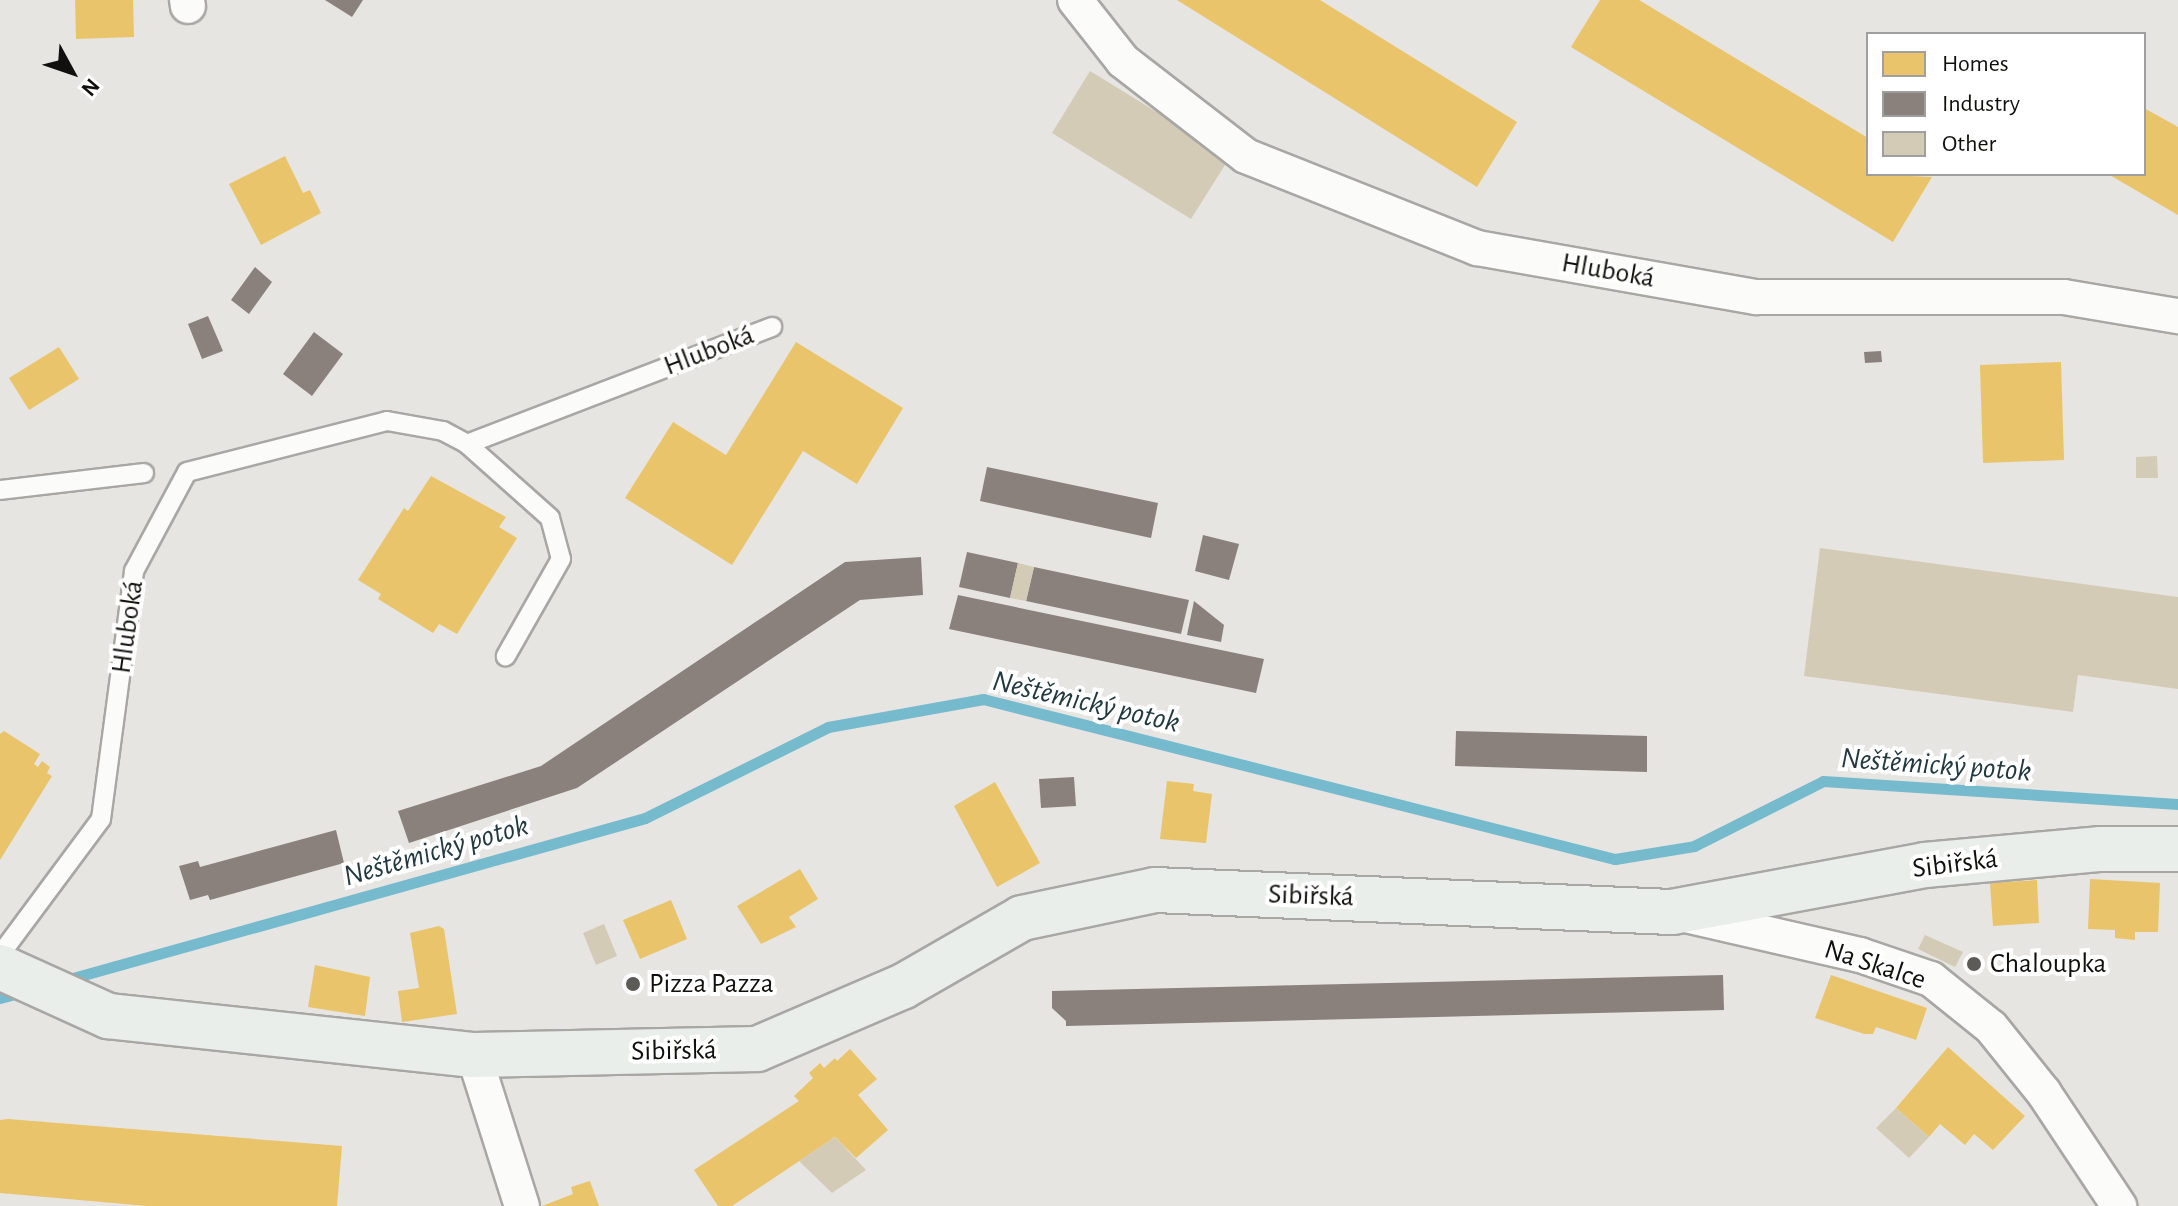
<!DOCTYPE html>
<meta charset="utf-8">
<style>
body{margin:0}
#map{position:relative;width:2178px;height:1206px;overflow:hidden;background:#e7e5e1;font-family:"Alegreya Sans",sans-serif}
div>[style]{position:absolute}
.homes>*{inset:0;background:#e9c46a}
.industry>*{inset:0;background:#8a817c}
.stream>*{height:11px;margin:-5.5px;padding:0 5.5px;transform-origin:5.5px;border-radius:5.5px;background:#75bacd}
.building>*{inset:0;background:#d4cbb6}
.roads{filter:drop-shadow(2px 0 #a8a7a4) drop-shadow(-2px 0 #a8a7a4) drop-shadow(0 2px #a8a7a4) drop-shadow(0 -2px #a8a7a4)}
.lane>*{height:18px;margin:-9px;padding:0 9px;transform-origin:9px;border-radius:9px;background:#fbfbfa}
.street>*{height:34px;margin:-17px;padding:0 17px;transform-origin:17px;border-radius:17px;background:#fbfbfa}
.secondary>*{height:44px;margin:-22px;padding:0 22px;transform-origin:22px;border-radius:22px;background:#eaeeeb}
.dots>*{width:22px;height:22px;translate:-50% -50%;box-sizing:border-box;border:4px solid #fff;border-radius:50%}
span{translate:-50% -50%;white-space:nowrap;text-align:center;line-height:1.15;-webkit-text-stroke:8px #fff;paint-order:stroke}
.street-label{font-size:28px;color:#11100e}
.poi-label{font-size:28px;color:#11100e}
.left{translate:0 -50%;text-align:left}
.water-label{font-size:30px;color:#223940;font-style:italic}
.legend{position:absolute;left:1866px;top:32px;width:280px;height:144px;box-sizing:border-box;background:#fff;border:2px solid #a09f9f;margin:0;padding:10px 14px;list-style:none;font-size:24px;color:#11100e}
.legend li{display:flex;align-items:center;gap:16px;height:40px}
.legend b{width:40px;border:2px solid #a09f9f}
.north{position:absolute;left:32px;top:32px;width:80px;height:80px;-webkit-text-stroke:6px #fff;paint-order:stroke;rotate:130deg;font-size:22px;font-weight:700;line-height:32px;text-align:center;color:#11100e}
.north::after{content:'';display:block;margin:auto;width:28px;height:36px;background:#11100e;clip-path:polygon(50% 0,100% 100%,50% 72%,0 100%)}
</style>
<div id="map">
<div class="homes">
<div style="clip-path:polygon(75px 0,133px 0,134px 37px,76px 39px)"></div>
<div style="clip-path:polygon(1177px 0,1320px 0,1517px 122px,1477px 187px)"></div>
<div style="clip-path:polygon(1600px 0,1639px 0,1868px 138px,1868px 174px,1932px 177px,1893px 242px,1571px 47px)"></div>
<div style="clip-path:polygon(2144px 108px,2178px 127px,2178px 215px,2108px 174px,2144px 174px)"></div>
<div style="clip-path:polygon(285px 156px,303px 193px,310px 190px,321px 213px,261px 245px,229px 184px)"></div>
<div style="clip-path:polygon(796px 342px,903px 408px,857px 484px,803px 451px,732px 565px,625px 498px,673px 422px,726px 455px)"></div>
<div style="clip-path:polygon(59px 347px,79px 379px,29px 410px,9px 378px)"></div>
<div style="clip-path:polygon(2061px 362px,2064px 460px,1983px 463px,1980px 365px)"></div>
<div style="clip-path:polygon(431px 476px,506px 517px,499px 527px,517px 538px,457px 634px,439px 624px,433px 633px,378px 599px,381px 594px,358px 580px,404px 508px,408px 511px)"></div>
<div style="clip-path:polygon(4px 731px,40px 754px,34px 764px,38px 767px,42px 761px,50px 767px,47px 773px,52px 776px,0 860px,0 734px)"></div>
<div style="clip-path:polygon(1167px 781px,1194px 784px,1193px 791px,1212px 794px,1206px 843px,1160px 839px)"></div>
<div style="clip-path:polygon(995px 782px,1040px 863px,997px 887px,954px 806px)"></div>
<div style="clip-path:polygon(800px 869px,818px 899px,789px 917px,796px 927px,761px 944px,737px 906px)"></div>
<div style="clip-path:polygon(2090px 879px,2160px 883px,2158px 932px,2135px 932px,2135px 940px,2115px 938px,2115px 930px,2088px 929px)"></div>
<div style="clip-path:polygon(2037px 880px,2039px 923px,1993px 926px,1990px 883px)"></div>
<div style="clip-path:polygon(671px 900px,687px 939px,640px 959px,623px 920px)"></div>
<div style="clip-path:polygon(439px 926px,444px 929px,457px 1014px,402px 1022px,398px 991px,419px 988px,410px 933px)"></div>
<div style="clip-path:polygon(315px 965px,370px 977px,365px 1016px,308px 1007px)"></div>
<div style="clip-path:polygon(1831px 975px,1927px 1008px,1916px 1040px,1876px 1027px,1873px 1034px,1864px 1034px,1815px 1018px)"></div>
<div style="clip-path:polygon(1948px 1047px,2025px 1116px,1993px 1150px,1974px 1134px,1965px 1145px,1940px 1124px,1929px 1137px,1896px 1108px)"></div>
<div style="clip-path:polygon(850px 1049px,877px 1079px,858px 1095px,888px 1130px,856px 1158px,835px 1137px,732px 1206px,718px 1206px,694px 1170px,799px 1101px,794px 1096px,813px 1078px,809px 1073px,820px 1063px,824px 1068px,835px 1058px,837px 1061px)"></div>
<div style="clip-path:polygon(8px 1119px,342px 1146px,337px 1206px,147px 1206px,0 1193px,0 1120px)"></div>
<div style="clip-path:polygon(590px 1181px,599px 1206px,542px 1206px,573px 1194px,571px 1187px)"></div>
</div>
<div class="industry">
<div style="clip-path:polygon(325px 0,363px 0,352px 17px)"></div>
<div style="clip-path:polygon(255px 267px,272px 282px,249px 314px,231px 300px)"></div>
<div style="clip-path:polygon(208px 316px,223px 351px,202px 359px,188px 324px)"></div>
<div style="clip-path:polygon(314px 332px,343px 354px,312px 396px,283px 374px)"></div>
<div style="clip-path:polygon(1881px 351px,1882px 362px,1865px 363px,1864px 352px)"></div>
<div style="clip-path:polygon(987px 467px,1158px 503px,1151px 538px,980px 501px)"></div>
<div style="clip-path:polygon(1203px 535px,1239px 544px,1229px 580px,1195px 571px)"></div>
<div style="clip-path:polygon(967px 552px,1018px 563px,1010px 598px,959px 587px)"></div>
<div style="clip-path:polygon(921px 557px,923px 595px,860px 600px,577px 788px,409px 843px,398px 811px,541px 766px,845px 562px)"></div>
<div style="clip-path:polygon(1034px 567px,1189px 600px,1181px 634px,1026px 601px)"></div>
<div style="clip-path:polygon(958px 595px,1264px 659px,1256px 693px,949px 629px)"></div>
<div style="clip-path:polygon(1194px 601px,1224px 625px,1221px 642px,1187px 635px)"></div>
<div style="clip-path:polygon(1456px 731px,1647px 736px,1647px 772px,1455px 766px)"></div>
<div style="clip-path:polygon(1074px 777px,1076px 806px,1041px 808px,1039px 779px)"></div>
<div style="clip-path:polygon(336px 830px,344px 863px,210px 900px,208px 895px,190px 900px,179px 866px,198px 861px,200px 867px)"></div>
<div style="clip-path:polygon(1723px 975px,1724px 1010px,1066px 1026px,1066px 1021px,1052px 1008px,1052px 991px)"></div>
</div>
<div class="stream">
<div style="left:62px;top:981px;width:605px;rotate:-15.62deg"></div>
<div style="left:645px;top:818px;width:204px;rotate:-26.4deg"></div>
<div style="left:828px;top:727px;width:158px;rotate:-10.2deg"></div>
<div style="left:983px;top:699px;width:652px;rotate:14.21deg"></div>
<div style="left:1615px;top:859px;width:80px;rotate:-9.3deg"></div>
<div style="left:1694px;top:846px;width:144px;rotate:-26.7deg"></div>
<div style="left:1823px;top:781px;width:356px;rotate:3.7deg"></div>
<div style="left:0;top:998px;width:23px;rotate:-15deg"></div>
</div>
<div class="building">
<div style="clip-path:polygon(1090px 71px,1230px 157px,1191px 219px,1052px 133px)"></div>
<div style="clip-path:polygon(2157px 456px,2158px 478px,2136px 478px,2136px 457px)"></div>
<div style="clip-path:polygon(1820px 548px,2178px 597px,2178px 689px,2078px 675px,2073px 712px,1804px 676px)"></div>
<div style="clip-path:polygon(1018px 563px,1034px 567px,1026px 601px,1010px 598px)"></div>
<div style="clip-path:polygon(604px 924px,617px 956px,596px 965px,583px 933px)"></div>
<div style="clip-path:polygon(1925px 935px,1963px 952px,1955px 967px,1918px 949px)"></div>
<div style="clip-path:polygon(1896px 1108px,1929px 1137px,1909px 1158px,1876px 1128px)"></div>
<div style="clip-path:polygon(835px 1137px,866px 1170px,832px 1193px,799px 1161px)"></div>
</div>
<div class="roads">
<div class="lane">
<div style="left:467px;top:444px;width:327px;rotate:-21deg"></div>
<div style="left:0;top:490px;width:145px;rotate:-6.7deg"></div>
<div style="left:0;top:955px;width:169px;rotate:-53.4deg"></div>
<div style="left:101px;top:819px;width:250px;rotate:-82.4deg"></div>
<div style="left:134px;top:571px;width:112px;rotate:-61.8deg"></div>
<div style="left:187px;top:472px;width:206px;rotate:-14.3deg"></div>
<div style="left:387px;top:421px;width:57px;rotate:10.1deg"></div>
<div style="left:443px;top:431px;width:27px;rotate:28deg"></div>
<div style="left:467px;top:444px;width:111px;rotate:41.7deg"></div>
<div style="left:550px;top:518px;width:42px;rotate:75deg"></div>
<div style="left:561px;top:559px;width:112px;rotate:119.6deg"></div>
</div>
<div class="street">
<div style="left:187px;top:0;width:6px;rotate:81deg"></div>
<div style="left:1075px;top:0;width:78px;rotate:51.8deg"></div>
<div style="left:1123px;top:61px;width:155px;rotate:37.7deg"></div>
<div style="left:1246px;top:156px;width:249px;rotate:21.7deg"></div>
<div style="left:1477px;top:248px;width:283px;rotate:10deg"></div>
<div style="left:1756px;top:297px;width:308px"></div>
<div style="left:2064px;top:297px;width:116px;rotate:9.5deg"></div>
<div style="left:1681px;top:914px;width:184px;rotate:12.9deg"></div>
<div style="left:1860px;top:955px;width:75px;rotate:18.7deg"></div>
<div style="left:1931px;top:979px;width:77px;rotate:38.7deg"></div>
<div style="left:1991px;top:1027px;width:85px;rotate:51.2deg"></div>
<div style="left:2044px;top:1093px;width:136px;rotate:56.4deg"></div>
<div style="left:474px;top:1055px;width:158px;rotate:72.4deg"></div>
</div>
<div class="secondary">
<div style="left:0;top:967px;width:119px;rotate:24.4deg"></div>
<div style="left:108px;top:1016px;width:368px;rotate:6.1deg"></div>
<div style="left:474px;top:1055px;width:283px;rotate:-1.2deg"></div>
<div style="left:757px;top:1049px;width:158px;rotate:-23.2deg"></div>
<div style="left:902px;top:987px;width:138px;rotate:-29.9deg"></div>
<div style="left:1022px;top:918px;width:136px;rotate:-11.9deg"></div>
<div style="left:1155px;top:890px;width:517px;rotate:2.44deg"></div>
<div style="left:1672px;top:912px;width:257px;rotate:-10.5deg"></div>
<div style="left:1925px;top:865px;width:177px;rotate:-5.2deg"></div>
<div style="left:2101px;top:849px;width:77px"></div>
</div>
</div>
<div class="dots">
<div style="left:1974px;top:964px;background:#5c5b58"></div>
<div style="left:633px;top:984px;background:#5c5b58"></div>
</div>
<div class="street-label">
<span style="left:1608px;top:271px;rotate:10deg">Hluboká</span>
<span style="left:709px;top:351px;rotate:-21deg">Hluboká</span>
<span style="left:128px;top:627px;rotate:-82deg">Hluboká</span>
<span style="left:1955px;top:864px;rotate:-7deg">Sibiřská</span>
<span style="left:1311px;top:896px;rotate:2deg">Sibiřská</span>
<span style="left:1875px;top:965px;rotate:18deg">Na Skalce</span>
<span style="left:674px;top:1051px;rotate:-1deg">Sibiřská</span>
</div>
<div class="poi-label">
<span class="left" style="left:1990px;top:964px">Chaloupka</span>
<span class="left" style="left:649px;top:984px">Pizza Pazza</span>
</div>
<div class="water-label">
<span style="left:1086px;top:702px;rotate:13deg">Neštěmický potok</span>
<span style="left:1936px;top:765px;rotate:4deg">Neštěmický potok</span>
<span style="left:436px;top:851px;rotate:-16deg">Neštěmický potok</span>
</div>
<ul class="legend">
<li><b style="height:22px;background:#e9c46a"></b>Homes</li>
<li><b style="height:22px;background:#8a817c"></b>Industry</li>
<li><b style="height:22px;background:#d4cbb6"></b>Other</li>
</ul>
<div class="north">N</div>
</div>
